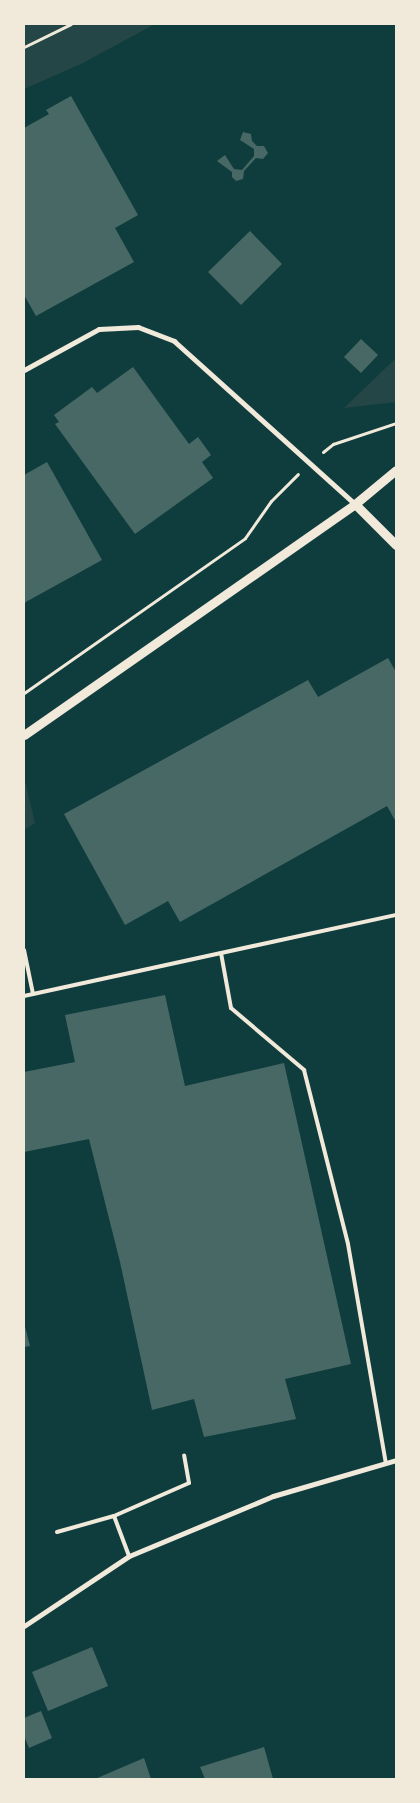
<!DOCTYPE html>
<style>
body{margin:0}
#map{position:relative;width:420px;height:1803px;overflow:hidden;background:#0f3d3e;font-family:Spectral,serif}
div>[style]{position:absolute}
.green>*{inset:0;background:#244646}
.building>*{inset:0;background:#486865}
.path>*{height:3px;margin:-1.5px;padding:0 1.5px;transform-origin:1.5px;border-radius:1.5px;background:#f1e9da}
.service>*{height:4px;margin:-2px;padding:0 2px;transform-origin:2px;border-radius:2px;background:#f1e9da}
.minor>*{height:5px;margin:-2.5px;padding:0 2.5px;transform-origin:2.5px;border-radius:2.5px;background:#f1e9da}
.tertiary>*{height:9px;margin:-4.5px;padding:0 4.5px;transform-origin:4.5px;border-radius:4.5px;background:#f1e9da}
span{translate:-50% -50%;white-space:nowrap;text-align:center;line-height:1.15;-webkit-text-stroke:4.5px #f1e9da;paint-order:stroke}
.frame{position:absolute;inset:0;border:25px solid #f1e9da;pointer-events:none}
</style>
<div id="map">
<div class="green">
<div style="clip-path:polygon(24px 24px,155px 24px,81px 64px,24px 89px)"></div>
<div style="clip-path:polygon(396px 358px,396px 402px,344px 408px)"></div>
<div style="clip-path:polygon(24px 777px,35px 823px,24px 830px)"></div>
</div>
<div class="building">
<div style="clip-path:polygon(71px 96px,138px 215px,115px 228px,134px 262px,36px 316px,24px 295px,24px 128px,49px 114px,46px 110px)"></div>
<div style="clip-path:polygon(243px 132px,251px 134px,252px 141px,257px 146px,264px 146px,268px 153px,263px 159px,256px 158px,244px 171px,243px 179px,236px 181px,232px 177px,232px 172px,217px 161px,225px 155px,234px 169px,242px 170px,254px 156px,254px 149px,240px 140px)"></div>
<div style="clip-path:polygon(250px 231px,282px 264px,241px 305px,208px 272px)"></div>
<div style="clip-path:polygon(361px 339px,378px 355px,361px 373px,344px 357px)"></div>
<div style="clip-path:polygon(133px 367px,189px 444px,198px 437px,211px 455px,202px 462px,213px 478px,135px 534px,55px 424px,59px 422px,54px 415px,92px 387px,97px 393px)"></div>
<div style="clip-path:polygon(47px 462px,102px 560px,24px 603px,24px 475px)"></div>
<div style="clip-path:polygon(388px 658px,396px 672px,396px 822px,387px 806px,180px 922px,168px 901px,125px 925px,64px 814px,308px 680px,318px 697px)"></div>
<div style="clip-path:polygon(165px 995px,185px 1086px,284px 1063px,351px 1364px,285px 1379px,296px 1419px,204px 1437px,194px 1399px,152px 1410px,120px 1262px,89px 1139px,24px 1152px,24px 1072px,75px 1062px,65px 1015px)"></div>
<div style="clip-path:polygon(24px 1323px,30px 1346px,24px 1347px)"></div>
<div style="clip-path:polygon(92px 1647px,108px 1686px,48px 1711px,32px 1672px)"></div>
<div style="clip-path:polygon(41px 1711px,52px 1738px,29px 1748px,24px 1736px,24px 1718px)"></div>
<div style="clip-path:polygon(264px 1747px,273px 1779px,205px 1779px,200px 1767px)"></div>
<div style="clip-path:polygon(144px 1758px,151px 1779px,95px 1779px)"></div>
</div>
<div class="path">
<div style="left:24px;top:47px;width:52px;rotate:-26.1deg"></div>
<div style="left:323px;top:452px;width:13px;rotate:-39deg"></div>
<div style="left:333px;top:444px;width:66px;rotate:-18.4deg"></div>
<div style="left:24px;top:693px;width:270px;rotate:-35deg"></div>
<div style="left:245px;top:538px;width:45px;rotate:-54.9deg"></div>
<div style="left:271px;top:501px;width:38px;rotate:-45deg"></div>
</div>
<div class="service">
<div style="left:24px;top:950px;width:45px;rotate:78.4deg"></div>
<div style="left:221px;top:953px;width:56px;rotate:79.7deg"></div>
<div style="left:231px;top:1008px;width:96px;rotate:40.3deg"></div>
<div style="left:304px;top:1070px;width:179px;rotate:75.8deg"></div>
<div style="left:348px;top:1244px;width:222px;rotate:80.2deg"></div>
<div style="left:24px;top:996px;width:381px;rotate:-12.3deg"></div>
<div style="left:114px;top:1516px;width:82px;rotate:-23.7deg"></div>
<div style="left:189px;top:1483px;width:28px;rotate:-100deg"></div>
<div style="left:57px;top:1532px;width:59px;rotate:-15.7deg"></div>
<div style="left:114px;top:1516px;width:43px;rotate:69.4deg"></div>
</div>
<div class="minor">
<div style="left:24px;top:370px;width:85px;rotate:-28.7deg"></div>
<div style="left:99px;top:329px;width:39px;rotate:-3deg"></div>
<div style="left:138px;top:327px;width:39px;rotate:21deg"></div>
<div style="left:174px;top:341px;width:244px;rotate:42deg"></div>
<div style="left:24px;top:1626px;width:126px;rotate:-33.7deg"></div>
<div style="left:129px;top:1556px;width:156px;rotate:-22.6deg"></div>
<div style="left:273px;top:1496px;width:128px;rotate:-16.3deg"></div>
</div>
<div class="tertiary">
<div style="left:355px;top:504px;width:58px;rotate:45deg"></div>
<div style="left:24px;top:735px;width:404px;rotate:-34.9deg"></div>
<div style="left:355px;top:504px;width:53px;rotate:-39.7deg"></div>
</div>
<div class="frame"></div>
</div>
